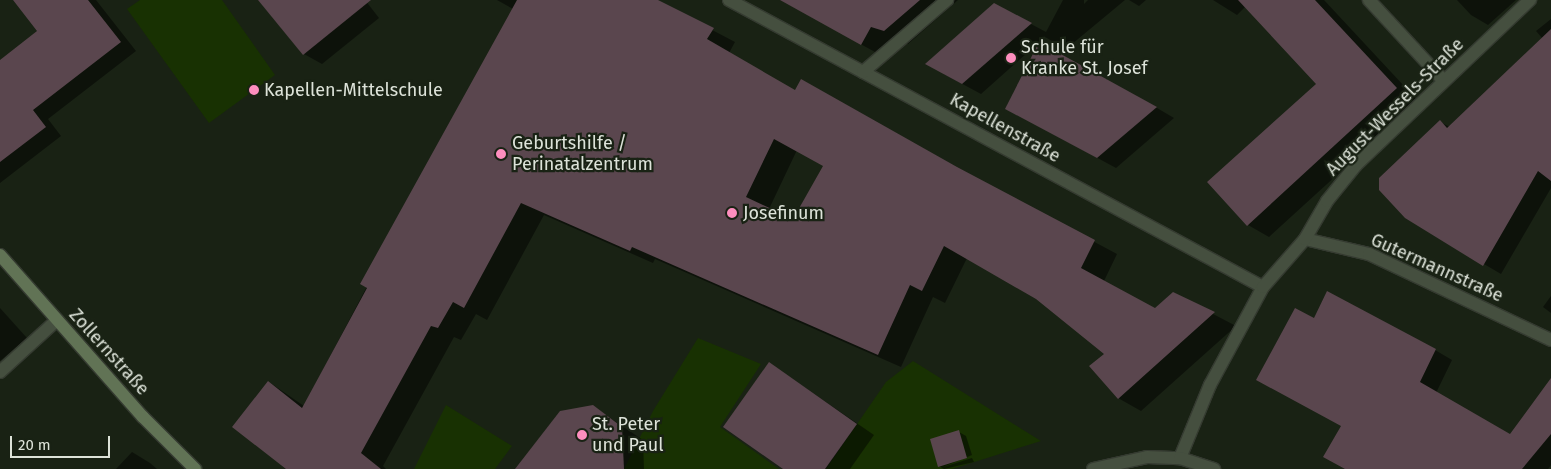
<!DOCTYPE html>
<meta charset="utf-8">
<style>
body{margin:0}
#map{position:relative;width:1551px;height:469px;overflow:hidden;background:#192214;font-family:"Fira Sans",sans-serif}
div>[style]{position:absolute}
.green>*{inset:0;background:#183102}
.shadow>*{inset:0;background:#0007}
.building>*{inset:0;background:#5a464e}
.roads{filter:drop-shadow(1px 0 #353b31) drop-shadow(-1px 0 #353b31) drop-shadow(0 1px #353b31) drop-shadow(0 -1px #353b31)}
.street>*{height:12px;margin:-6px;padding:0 6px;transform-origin:6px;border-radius:6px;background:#454f3f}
.secondary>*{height:12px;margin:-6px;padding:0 6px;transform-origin:6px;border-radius:6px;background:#617355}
.dots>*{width:14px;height:14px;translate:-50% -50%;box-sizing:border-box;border:2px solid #192214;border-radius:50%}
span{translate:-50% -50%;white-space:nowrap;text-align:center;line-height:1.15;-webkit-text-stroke:4.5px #192214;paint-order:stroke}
.poi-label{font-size:18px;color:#dde3d9}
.left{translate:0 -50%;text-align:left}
.street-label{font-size:18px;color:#dde3d9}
.scale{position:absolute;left:10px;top:436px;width:100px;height:22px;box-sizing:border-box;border:2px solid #dde3d9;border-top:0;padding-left:6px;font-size:15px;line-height:18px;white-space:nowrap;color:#dde3d9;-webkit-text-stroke:4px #192214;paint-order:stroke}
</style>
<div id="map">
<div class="green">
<div style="clip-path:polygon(140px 0,222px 0,275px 75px,209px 123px,127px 9px)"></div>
<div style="clip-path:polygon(698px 338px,761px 364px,720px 427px,779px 469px,624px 469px,653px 411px)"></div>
<div style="clip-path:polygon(913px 361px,1041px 441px,952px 469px,826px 469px,886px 382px)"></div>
<div style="clip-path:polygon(446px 405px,512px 446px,495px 469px,414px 469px)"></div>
</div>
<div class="shadow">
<div style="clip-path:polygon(15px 0,96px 0,136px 51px,48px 119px,61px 136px,0 183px,0 94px,39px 31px)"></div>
<div style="clip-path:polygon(260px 0,365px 0,379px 18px,322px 64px,304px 54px)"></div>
<div style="clip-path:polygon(evenodd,497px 0,655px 0,735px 42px,729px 53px,796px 92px,956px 168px,1117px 254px,1104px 281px,1155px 309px,1173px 293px,1236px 326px,1141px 411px,1118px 398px,1106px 354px,1037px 298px,967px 258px,945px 303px,933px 297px,901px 367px,655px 259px,653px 263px,544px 215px,487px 320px,476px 314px,461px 340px,454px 337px,383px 466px,386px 469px,289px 469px,269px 382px,304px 406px,513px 9px,497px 0,797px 150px,824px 166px,793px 220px,769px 209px,797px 150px)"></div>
<div style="clip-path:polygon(781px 0,958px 0,908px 44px,894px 39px,884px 57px)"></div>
<div style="clip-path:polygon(1063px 0,1084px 0,1084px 4px,1088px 0,1125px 0,1066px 49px,1045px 37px,981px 94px,944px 74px,1031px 24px,1046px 32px)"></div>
<div style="clip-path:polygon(1129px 0,1146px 0,1139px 6px)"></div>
<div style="clip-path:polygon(1213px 0,1324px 0,1418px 101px,1269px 237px,1248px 225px,1317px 84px,1246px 6px,1237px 15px)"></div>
<div style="clip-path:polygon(1457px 0,1516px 0,1488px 25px,1471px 15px)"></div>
<div style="clip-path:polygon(1551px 19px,1551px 188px,1501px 274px,1484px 264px,1440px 122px,1450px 127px,1543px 39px,1536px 31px)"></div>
<div style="clip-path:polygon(1040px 44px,1157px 108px,1174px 118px,1116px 168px,1024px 118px)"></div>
<div style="clip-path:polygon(1551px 296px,1551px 313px,1543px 307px)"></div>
<div style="clip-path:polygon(0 308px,27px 338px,0 361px)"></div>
<div style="clip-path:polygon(1315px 319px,1435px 350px,1452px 360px,1436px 393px,1511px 435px,1551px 380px,1551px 465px,1548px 469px,1347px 469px,1343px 426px)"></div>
<div style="clip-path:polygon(769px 363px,874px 435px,850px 469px,785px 469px)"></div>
<div style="clip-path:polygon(592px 406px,643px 440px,644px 469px,516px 469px)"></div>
<div style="clip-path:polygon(959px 432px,966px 436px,972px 455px,943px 467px,972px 458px,974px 462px,944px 469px,939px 466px)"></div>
<div style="clip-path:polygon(132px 452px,150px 463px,157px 469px,116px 469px)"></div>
</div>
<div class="building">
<div style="clip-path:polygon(13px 0,88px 0,121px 42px,33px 110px,46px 127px,0 162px,0 60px,37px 31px)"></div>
<div style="clip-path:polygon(258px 0,371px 0,303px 55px)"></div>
<div style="clip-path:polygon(evenodd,517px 0,658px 0,714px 28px,707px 39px,795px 90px,801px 79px,957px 167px,1095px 240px,1081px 268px,1155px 308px,1173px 292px,1215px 312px,1118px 399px,1089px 366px,1104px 354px,1036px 299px,944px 246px,922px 291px,910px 285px,878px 355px,632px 247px,630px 251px,521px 203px,464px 308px,453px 302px,438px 328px,431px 326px,361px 453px,381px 469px,286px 469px,232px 427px,268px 381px,302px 408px,367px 288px,360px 284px,517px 0,774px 139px,823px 166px,793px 219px,746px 197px,774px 139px)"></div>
<div style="clip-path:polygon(780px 0,920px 0,884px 31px,871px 27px,861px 45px)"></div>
<div style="clip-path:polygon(1238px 0,1315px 0,1397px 88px,1247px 226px,1207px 182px,1316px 84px)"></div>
<div style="clip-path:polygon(994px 3px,1032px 23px,962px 84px,925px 64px)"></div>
<div style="clip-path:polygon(1551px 29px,1551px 181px,1538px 171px,1483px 266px,1405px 218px,1379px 190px,1379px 178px,1440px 120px,1447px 128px)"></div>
<div style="clip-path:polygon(1039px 42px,1157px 107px,1097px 158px,1005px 109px)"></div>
<div style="clip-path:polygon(1327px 291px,1436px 349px,1420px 382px,1510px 434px,1551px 378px,1551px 434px,1522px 469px,1345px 469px,1323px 457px,1341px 426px,1256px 380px,1295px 308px,1314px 318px)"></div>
<div style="clip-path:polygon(769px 362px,857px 424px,825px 469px,783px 469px,723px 427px)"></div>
<div style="clip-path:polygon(593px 405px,622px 427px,624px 469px,515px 469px,560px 411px)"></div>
<div style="clip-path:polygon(959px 430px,967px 458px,938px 467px,930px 439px)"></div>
</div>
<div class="roads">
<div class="street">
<div style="left:729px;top:0;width:606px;rotate:28.26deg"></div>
<div style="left:1369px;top:0;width:110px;rotate:47.2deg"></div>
<div style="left:863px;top:72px;width:111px;rotate:-40.6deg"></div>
<div style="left:1305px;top:239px;width:66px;rotate:13.2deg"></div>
<div style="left:1369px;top:254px;width:201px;rotate:25.3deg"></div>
<div style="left:0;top:372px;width:77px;rotate:-42.4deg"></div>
<div style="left:1180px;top:458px;width:79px;rotate:-67.7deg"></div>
<div style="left:1210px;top:385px;width:111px;rotate:-61.6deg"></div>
<div style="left:1263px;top:287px;width:64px;rotate:-48.8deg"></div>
<div style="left:1305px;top:239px;width:44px;rotate:-59.9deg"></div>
<div style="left:1327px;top:201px;width:46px;rotate:-51.1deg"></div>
<div style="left:1356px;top:165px;width:240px;rotate:-43.5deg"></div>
<div style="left:1093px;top:469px;width:55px;rotate:-12.5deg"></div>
<div style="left:1147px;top:457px;width:33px;rotate:2deg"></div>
<div style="left:1180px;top:458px;width:36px;rotate:18deg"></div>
</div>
<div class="secondary">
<div style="left:0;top:255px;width:216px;rotate:48.6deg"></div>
<div style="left:143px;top:417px;width:74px;rotate:45deg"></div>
</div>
</div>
<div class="dots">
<div style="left:1011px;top:58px;background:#fd8ebe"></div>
<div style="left:254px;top:90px;background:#fd8ebe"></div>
<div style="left:501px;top:154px;background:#fd8ebe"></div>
<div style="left:732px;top:213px;background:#fd8ebe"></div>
<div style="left:582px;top:435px;background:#fd8ebe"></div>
</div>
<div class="poi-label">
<span class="left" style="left:1021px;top:58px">Schule für<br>Kranke St. Josef</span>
<span class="left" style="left:264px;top:90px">Kapellen-Mittelschule</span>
<span class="left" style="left:512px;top:154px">Geburtshilfe /<br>Perinatalzentrum</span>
<span class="left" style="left:743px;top:213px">Josefinum</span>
<span class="left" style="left:592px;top:435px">St. Peter<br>und Paul</span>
</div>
<div class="street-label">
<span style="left:1395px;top:107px;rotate:-45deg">August-Wessels-Straße</span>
<span style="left:1005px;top:128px;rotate:29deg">Kapellenstraße</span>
<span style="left:1437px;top:268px;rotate:24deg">Gutermannstraße</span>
<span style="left:109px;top:352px;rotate:48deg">Zollernstraße</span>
</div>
<div class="scale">20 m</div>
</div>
